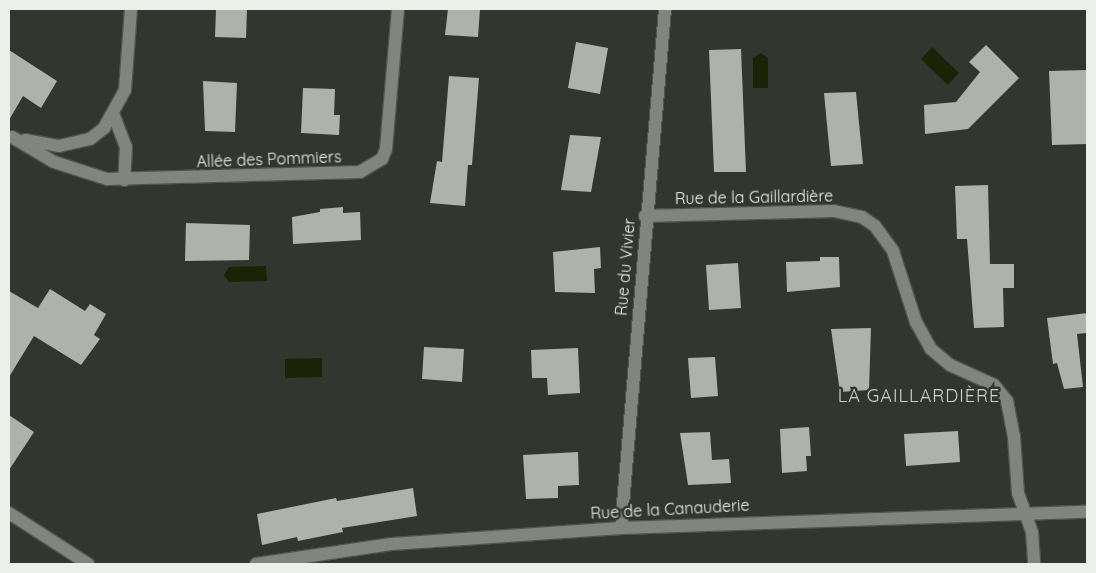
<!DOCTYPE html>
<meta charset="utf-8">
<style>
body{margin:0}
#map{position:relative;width:1096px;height:573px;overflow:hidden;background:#33362e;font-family:Quicksand,sans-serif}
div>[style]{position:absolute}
.water>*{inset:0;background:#1b2206}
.building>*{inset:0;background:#afb2a8}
.roads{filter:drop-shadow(1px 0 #52544d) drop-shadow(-1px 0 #52544d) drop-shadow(0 1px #52544d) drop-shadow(0 -1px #52544d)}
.minor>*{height:12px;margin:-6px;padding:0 6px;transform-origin:6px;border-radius:6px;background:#82857b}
span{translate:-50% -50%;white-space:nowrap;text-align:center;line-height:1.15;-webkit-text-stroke:5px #33362e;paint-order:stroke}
.street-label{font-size:16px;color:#edefea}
.neighbourhood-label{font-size:18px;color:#cdd1c7;letter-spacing:1px}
.frame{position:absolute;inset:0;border:10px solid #edefea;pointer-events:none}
</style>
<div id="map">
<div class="water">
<div style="clip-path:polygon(932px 47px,959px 73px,948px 85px,921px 59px)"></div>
<div style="clip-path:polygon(761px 53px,768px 58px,768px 88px,753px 88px,753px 58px)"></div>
<div style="clip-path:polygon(266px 266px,267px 281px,229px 282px,224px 275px,229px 267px)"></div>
<div style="clip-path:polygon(322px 358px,322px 377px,285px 378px,285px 359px)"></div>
</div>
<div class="building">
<div style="clip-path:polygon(216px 9px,247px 9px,246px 38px,215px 37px)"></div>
<div style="clip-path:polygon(448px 9px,480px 9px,478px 37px,445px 35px)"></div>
<div style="clip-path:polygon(576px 42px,608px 48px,600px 94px,568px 88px)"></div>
<div style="clip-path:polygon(986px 45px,1019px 78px,968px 129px,925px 134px,924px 105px,956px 102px,980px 72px,969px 62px)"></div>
<div style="clip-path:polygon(741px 49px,746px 172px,714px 172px,709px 50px)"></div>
<div style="clip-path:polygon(9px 50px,57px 81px,41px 108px,23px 96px,9px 120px)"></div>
<div style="clip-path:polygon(1087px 70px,1087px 144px,1052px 145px,1049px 71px)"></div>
<div style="clip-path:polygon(449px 76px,479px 78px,472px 165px,468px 165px,465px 206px,430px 203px,437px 161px,442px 162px)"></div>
<div style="clip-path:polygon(203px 81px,237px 83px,235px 132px,205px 131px)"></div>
<div style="clip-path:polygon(303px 88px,335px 89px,334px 115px,340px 115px,339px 135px,301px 133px)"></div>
<div style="clip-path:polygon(856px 92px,863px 164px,831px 166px,824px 93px)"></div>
<div style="clip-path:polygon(570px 135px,601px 137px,591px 192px,561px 190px)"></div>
<div style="clip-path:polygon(988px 185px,990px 264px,1014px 264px,1014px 288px,1003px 288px,1004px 327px,974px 328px,967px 239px,957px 239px,955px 186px)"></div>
<div style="clip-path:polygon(343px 207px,343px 213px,360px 212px,361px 240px,293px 244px,292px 217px,320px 212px,320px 209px)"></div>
<div style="clip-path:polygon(186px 223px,250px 225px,249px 260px,185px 261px)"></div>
<div style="clip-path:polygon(600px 247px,601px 268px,594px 269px,595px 293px,555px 292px,553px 252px)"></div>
<div style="clip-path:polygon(820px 257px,839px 257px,840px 287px,787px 292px,786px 262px,820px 261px)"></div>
<div style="clip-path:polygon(738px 263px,741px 308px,709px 310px,706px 265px)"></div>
<div style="clip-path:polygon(50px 289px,85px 311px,90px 304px,106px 314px,94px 335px,100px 339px,81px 365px,34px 336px,9px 377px,9px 291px,38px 308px)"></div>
<div style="clip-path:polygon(1087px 313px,1087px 333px,1077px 334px,1083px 387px,1064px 389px,1057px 363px,1053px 364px,1047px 318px)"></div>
<div style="clip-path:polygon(871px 328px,869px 390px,840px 392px,831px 329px)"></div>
<div style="clip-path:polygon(424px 347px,464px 349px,462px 382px,422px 379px)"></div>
<div style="clip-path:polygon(578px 348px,580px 393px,548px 395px,547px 378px,532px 378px,531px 350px)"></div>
<div style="clip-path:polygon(715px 357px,718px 396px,691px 398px,688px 358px)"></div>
<div style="clip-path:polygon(9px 415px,34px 432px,9px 470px)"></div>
<div style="clip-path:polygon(809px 427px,811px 456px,806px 456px,807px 471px,782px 473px,780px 429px)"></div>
<div style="clip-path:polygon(958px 431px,960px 462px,906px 466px,904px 434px)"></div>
<div style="clip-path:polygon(710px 432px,712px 460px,729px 459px,731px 483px,688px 485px,680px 433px)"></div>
<div style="clip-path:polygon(578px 452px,579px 485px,558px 486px,558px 498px,526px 499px,523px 455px)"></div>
<div style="clip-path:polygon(413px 488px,417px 516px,342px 528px,343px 532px,298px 541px,297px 537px,262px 545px,257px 514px,336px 498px,337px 501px)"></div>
</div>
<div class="roads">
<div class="minor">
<div style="left:114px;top:116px;width:33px;rotate:69deg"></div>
<div style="left:126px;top:147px;width:33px;rotate:93deg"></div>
<div style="left:12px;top:137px;width:49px;rotate:30.8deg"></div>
<div style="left:54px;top:162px;width:56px;rotate:17.8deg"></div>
<div style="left:107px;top:179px;width:253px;rotate:-1.6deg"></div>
<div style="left:360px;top:172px;width:26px;rotate:-31deg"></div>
<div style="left:382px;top:159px;width:11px;rotate:-68deg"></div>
<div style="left:386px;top:149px;width:141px;rotate:-85.1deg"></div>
<div style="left:25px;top:140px;width:35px;rotate:10deg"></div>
<div style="left:59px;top:146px;width:32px;rotate:-13deg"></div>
<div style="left:90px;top:139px;width:18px;rotate:-38deg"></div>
<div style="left:104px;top:128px;width:43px;rotate:-61.1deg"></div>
<div style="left:125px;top:90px;width:81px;rotate:-85.8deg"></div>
<div style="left:645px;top:216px;width:189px;rotate:-1.5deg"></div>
<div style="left:834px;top:211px;width:29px;rotate:12deg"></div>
<div style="left:862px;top:217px;width:16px;rotate:35deg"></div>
<div style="left:875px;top:226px;width:31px;rotate:54deg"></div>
<div style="left:893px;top:251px;width:75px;rotate:72.1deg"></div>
<div style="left:916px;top:322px;width:31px;rotate:61deg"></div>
<div style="left:931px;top:349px;width:25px;rotate:40deg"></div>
<div style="left:950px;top:365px;width:48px;rotate:24.4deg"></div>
<div style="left:994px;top:385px;width:21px;rotate:51deg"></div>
<div style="left:1007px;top:401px;width:37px;rotate:79deg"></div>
<div style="left:1014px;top:437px;width:56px;rotate:85.9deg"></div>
<div style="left:1018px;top:493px;width:41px;rotate:70.3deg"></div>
<div style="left:1032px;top:532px;width:32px;rotate:86deg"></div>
<div style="left:9px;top:513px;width:94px;rotate:32.8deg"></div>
<div style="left:621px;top:528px;width:521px;rotate:-85.15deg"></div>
<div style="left:256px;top:564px;width:137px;rotate:-8.4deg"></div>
<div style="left:392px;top:544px;width:230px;rotate:-4deg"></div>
<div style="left:621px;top:528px;width:466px;rotate:-2deg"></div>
</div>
</div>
<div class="street-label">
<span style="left:269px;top:159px;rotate:-2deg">Allée des Pommiers</span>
<span style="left:754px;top:197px;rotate:-1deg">Rue de la Gaillardière</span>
<span style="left:625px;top:267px;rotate:-85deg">Rue du Vivier</span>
<span style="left:670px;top:509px;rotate:-3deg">Rue de la Canauderie</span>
</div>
<div class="neighbourhood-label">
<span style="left:919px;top:396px">LA GAILLARDIÈRE</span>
</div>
<div class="frame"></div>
</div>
